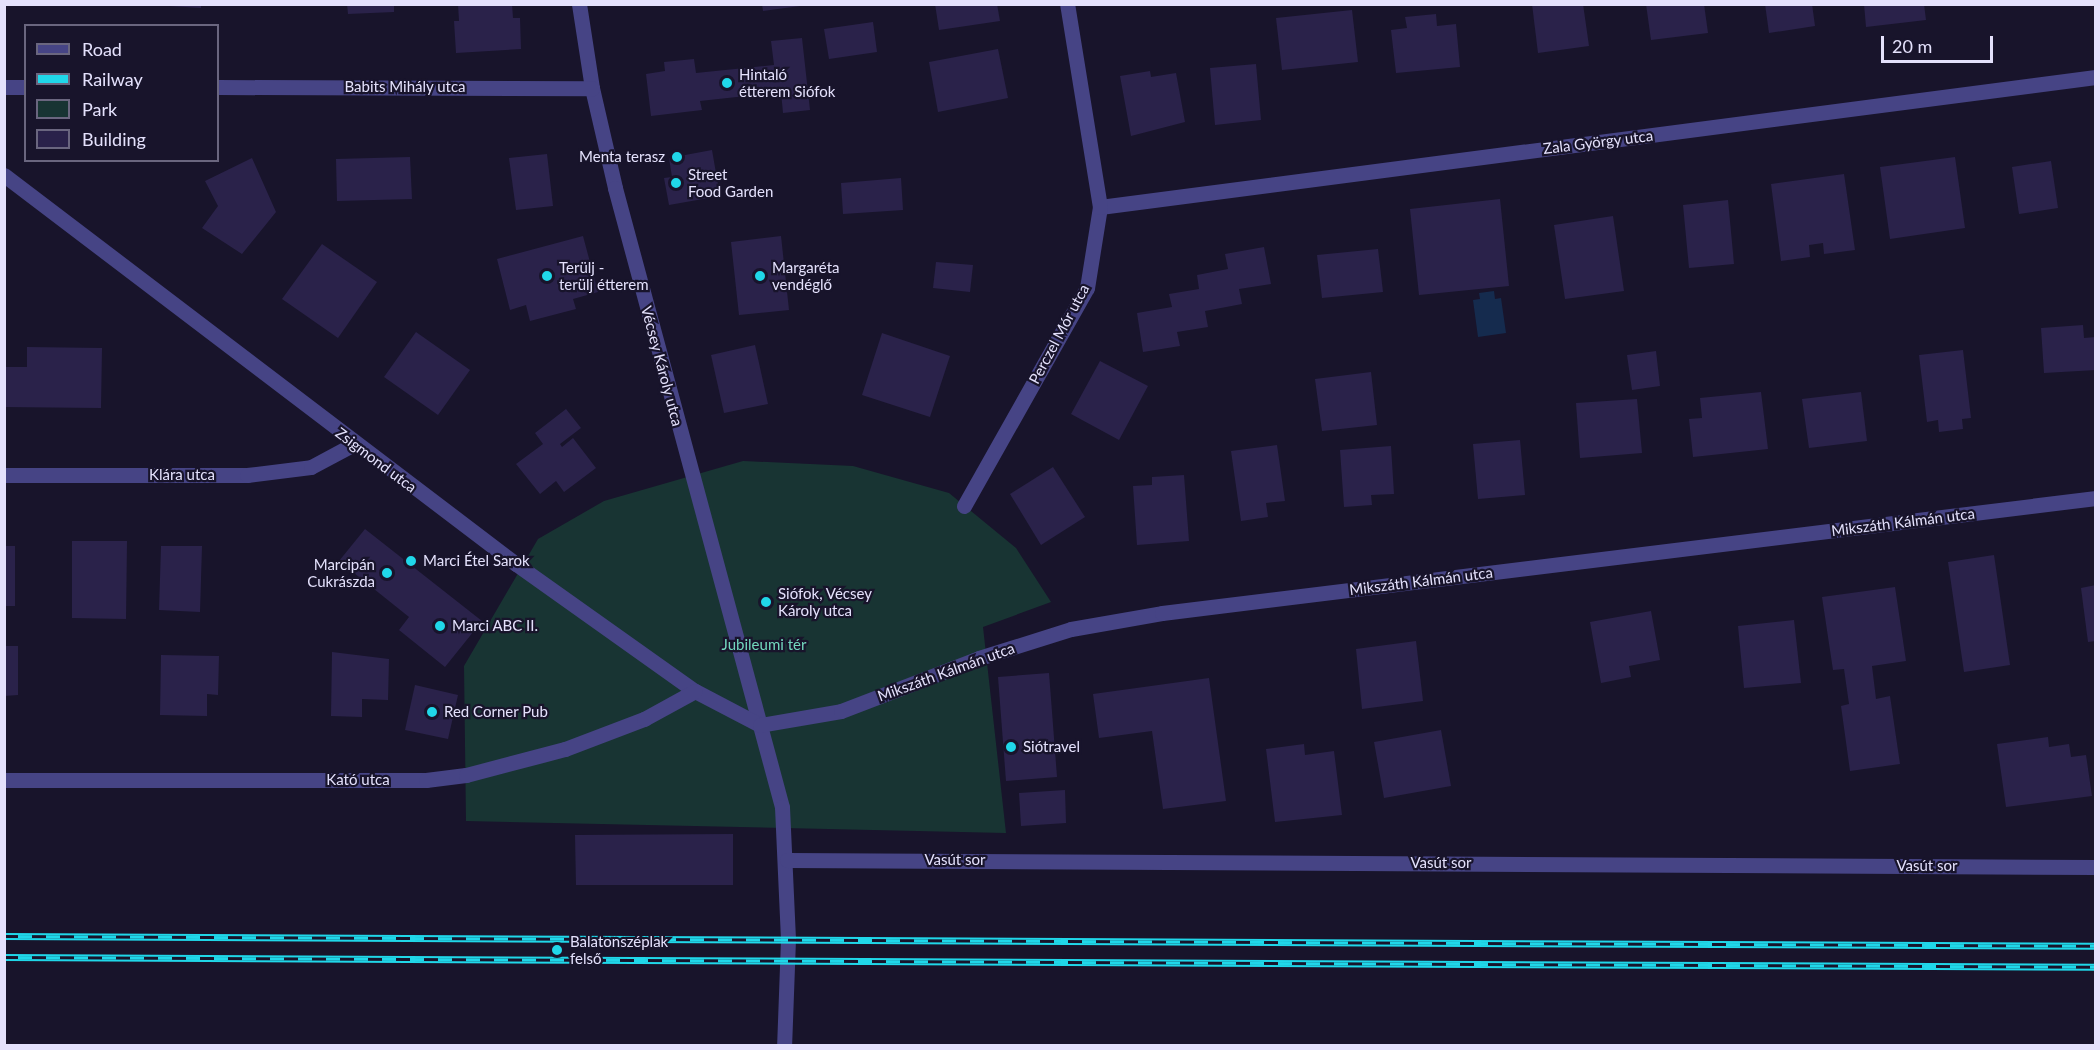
<!DOCTYPE html>
<meta charset="utf-8">
<style>
body{margin:0}
#map{position:relative;width:2100px;height:1050px;overflow:hidden;background:#18142b;font-family:Lato,sans-serif}
div>[style]{position:absolute}
.green>*{inset:0;background:#183433}
.water>*{inset:0;background:#152b4e}
.building>*{inset:0;background:#2a224a}
.street>*{height:15px;margin:-7.5px;padding:0 7.5px;transform-origin:7.5px;border-radius:7.5px;background:#464485}
.rail>*{height:7px;margin-top:-3.5px;transform-origin:0;background:repeating-linear-gradient(90deg,#18142b 0 14px,#20d7e9 0 28px);box-sizing:border-box;border-block:2px solid #20d7e9}
.dots>*{width:16px;height:16px;translate:-50% -50%;box-sizing:border-box;border:3px solid #18142b;border-radius:50%}
span{translate:-50% -50%;white-space:nowrap;text-align:center;line-height:1.15;-webkit-text-stroke:4.5px #18142b;paint-order:stroke}
.poi-label{font-size:15px;color:#e4e1fc}
.left{translate:0 -50%;text-align:left}
.right{translate:-100% -50%;text-align:right}
.street-label{font-size:15px;color:#e4e1fc}
.park-label{font-size:15px;color:#72d7bd}
.frame{position:absolute;inset:0;border:6px solid #e4e1fc;pointer-events:none}
.legend{position:absolute;left:24px;top:24px;width:195px;height:138px;box-sizing:border-box;background:#18142b;border:2px solid #6a667f;margin:0;padding:8px 10px;list-style:none;font-size:18px;color:#e4e1fc}
.legend li{display:flex;align-items:center;gap:12px;height:30px}
.legend b{width:30px;border:2px solid #6a667f}
.scale{position:absolute;left:1881px;top:36px;width:112px;height:27px;box-sizing:border-box;border:3px solid #e4e1fc;border-top:0;padding-left:8px;font-size:18px;line-height:21px;white-space:nowrap;color:#e4e1fc;-webkit-text-stroke:4px #18142b;paint-order:stroke}
</style>
<div id="map">
<div class="green">
<div style="clip-path:polygon(743px 461px,853px 466px,949px 493px,1016px 548px,1051px 602px,983px 627px,1006px 833px,466px 821px,464px 666px,538px 539px,604px 501px)"></div>
</div>
<div class="water">
<div style="clip-path:polygon(1494px 291px,1495px 299px,1501px 298px,1506px 333px,1478px 337px,1473px 300px,1480px 299px,1479px 293px)"></div>
</div>
<div class="building">
<div style="clip-path:polygon(138px 4px,201px 4px,201px 8px)"></div>
<div style="clip-path:polygon(347px 4px,394px 4px,394px 12px,348px 14px)"></div>
<div style="clip-path:polygon(458px 4px,512px 4px,513px 18px,520px 18px,521px 49px,456px 53px,454px 21px,459px 21px)"></div>
<div style="clip-path:polygon(762px 4px,800px 4px,800px 6px,763px 11px)"></div>
<div style="clip-path:polygon(935px 4px,997px 4px,1000px 21px,939px 30px)"></div>
<div style="clip-path:polygon(1532px 4px,1583px 4px,1589px 46px,1538px 53px)"></div>
<div style="clip-path:polygon(1646px 4px,1704px 4px,1708px 33px,1651px 40px)"></div>
<div style="clip-path:polygon(1765px 4px,1812px 4px,1815px 26px,1769px 33px)"></div>
<div style="clip-path:polygon(1864px 4px,1924px 4px,1926px 20px,1866px 27px)"></div>
<div style="clip-path:polygon(1352px 10px,1358px 62px,1282px 70px,1276px 18px)"></div>
<div style="clip-path:polygon(1436px 14px,1437px 26px,1456px 24px,1460px 67px,1396px 73px,1391px 30px,1407px 28px,1405px 17px)"></div>
<div style="clip-path:polygon(873px 22px,877px 52px,829px 59px,824px 29px)"></div>
<div style="clip-path:polygon(802px 38px,810px 110px,783px 113px,781px 92px,700px 101px,702px 110px,651px 116px,646px 74px,665px 71px,664px 62px,694px 59px,696px 73px,774px 65px,771px 41px)"></div>
<div style="clip-path:polygon(998px 49px,1008px 98px,938px 112px,929px 62px)"></div>
<div style="clip-path:polygon(1256px 64px,1261px 120px,1215px 125px,1210px 68px)"></div>
<div style="clip-path:polygon(1150px 71px,1151px 77px,1176px 73px,1185px 122px,1131px 136px,1120px 76px)"></div>
<div style="clip-path:polygon(712px 150px,720px 196px,669px 205px,664px 178px,672px 177px,669px 158px)"></div>
<div style="clip-path:polygon(547px 154px,553px 206px,516px 210px,509px 158px)"></div>
<div style="clip-path:polygon(410px 157px,412px 199px,337px 201px,336px 159px)"></div>
<div style="clip-path:polygon(1955px 157px,1965px 228px,1890px 239px,1880px 167px)"></div>
<div style="clip-path:polygon(252px 158px,276px 212px,242px 254px,202px 228px,218px 206px,205px 181px)"></div>
<div style="clip-path:polygon(2051px 161px,2058px 208px,2019px 214px,2012px 167px)"></div>
<div style="clip-path:polygon(1844px 174px,1855px 250px,1824px 254px,1823px 243px,1809px 245px,1810px 257px,1781px 261px,1771px 184px)"></div>
<div style="clip-path:polygon(901px 178px,903px 210px,843px 214px,841px 183px)"></div>
<div style="clip-path:polygon(1500px 199px,1509px 286px,1419px 295px,1410px 209px)"></div>
<div style="clip-path:polygon(1728px 200px,1734px 264px,1689px 268px,1683px 205px)"></div>
<div style="clip-path:polygon(1613px 216px,1624px 291px,1565px 299px,1554px 225px)"></div>
<div style="clip-path:polygon(583px 236px,598px 292px,573px 299px,576px 309px,530px 321px,526px 305px,510px 310px,497px 259px)"></div>
<div style="clip-path:polygon(781px 236px,789px 310px,739px 315px,731px 242px)"></div>
<div style="clip-path:polygon(322px 244px,377px 282px,338px 338px,282px 299px)"></div>
<div style="clip-path:polygon(1264px 247px,1271px 284px,1239px 289px,1242px 304px,1205px 311px,1208px 327px,1177px 332px,1180px 346px,1143px 352px,1137px 313px,1172px 307px,1169px 294px,1199px 289px,1197px 275px,1228px 269px,1225px 254px)"></div>
<div style="clip-path:polygon(1378px 249px,1383px 292px,1322px 298px,1317px 255px)"></div>
<div style="clip-path:polygon(936px 262px,973px 265px,970px 292px,933px 288px)"></div>
<div style="clip-path:polygon(2083px 325px,2084px 338px,2096px 337px,2096px 370px,2044px 373px,2041px 328px)"></div>
<div style="clip-path:polygon(416px 332px,470px 370px,438px 415px,384px 377px)"></div>
<div style="clip-path:polygon(882px 333px,950px 356px,930px 417px,862px 395px)"></div>
<div style="clip-path:polygon(755px 345px,768px 404px,724px 413px,711px 355px)"></div>
<div style="clip-path:polygon(27px 347px,102px 348px,101px 408px,4px 407px,4px 367px,27px 367px)"></div>
<div style="clip-path:polygon(1963px 350px,1971px 418px,1962px 419px,1963px 429px,1939px 432px,1938px 420px,1927px 422px,1919px 355px)"></div>
<div style="clip-path:polygon(1656px 351px,1660px 386px,1632px 390px,1627px 355px)"></div>
<div style="clip-path:polygon(1100px 361px,1148px 386px,1119px 440px,1071px 414px)"></div>
<div style="clip-path:polygon(1371px 372px,1377px 425px,1322px 431px,1315px 379px)"></div>
<div style="clip-path:polygon(1761px 392px,1768px 449px,1693px 457px,1689px 419px,1702px 418px,1700px 398px)"></div>
<div style="clip-path:polygon(1861px 392px,1867px 441px,1809px 448px,1802px 399px)"></div>
<div style="clip-path:polygon(1637px 399px,1642px 453px,1580px 458px,1576px 403px)"></div>
<div style="clip-path:polygon(566px 409px,581px 428px,560px 444px,562px 447px,573px 438px,596px 468px,564px 492px,556px 481px,540px 494px,516px 464px,543px 444px,535px 433px)"></div>
<div style="clip-path:polygon(1520px 440px,1525px 495px,1478px 499px,1473px 444px)"></div>
<div style="clip-path:polygon(1277px 445px,1285px 501px,1266px 503px,1268px 517px,1241px 521px,1231px 451px)"></div>
<div style="clip-path:polygon(1391px 446px,1394px 494px,1371px 495px,1372px 505px,1344px 507px,1340px 450px)"></div>
<div style="clip-path:polygon(1053px 467px,1085px 517px,1041px 545px,1010px 494px)"></div>
<div style="clip-path:polygon(1184px 475px,1189px 541px,1137px 545px,1133px 486px,1152px 485px,1152px 477px)"></div>
<div style="clip-path:polygon(365px 529px,482px 621px,445px 667px,399px 630px,409px 617px,339px 561px)"></div>
<div style="clip-path:polygon(72px 541px,127px 541px,126px 619px,72px 618px)"></div>
<div style="clip-path:polygon(4px 546px,15px 546px,15px 606px,4px 606px)"></div>
<div style="clip-path:polygon(161px 546px,202px 546px,200px 612px,159px 610px)"></div>
<div style="clip-path:polygon(1994px 555px,2010px 665px,1964px 672px,1948px 562px)"></div>
<div style="clip-path:polygon(2096px 585px,2096px 641px,2088px 642px,2081px 588px)"></div>
<div style="clip-path:polygon(1895px 587px,1906px 661px,1872px 666px,1876px 699px,1890px 696px,1900px 764px,1850px 771px,1841px 706px,1849px 704px,1844px 669px,1833px 670px,1822px 597px)"></div>
<div style="clip-path:polygon(1651px 611px,1660px 660px,1629px 666px,1631px 677px,1601px 683px,1590px 622px)"></div>
<div style="clip-path:polygon(1794px 620px,1801px 683px,1744px 688px,1738px 626px)"></div>
<div style="clip-path:polygon(1416px 641px,1423px 701px,1362px 709px,1356px 649px)"></div>
<div style="clip-path:polygon(4px 646px,18px 646px,18px 695px,4px 696px)"></div>
<div style="clip-path:polygon(332px 652px,389px 659px,388px 700px,362px 699px,362px 717px,331px 716px)"></div>
<div style="clip-path:polygon(161px 655px,219px 656px,218px 695px,207px 694px,207px 716px,160px 715px)"></div>
<div style="clip-path:polygon(1049px 673px,1057px 777px,1006px 781px,998px 677px)"></div>
<div style="clip-path:polygon(1209px 678px,1226px 801px,1163px 809px,1152px 731px,1099px 738px,1093px 694px)"></div>
<div style="clip-path:polygon(415px 685px,458px 695px,448px 739px,405px 730px)"></div>
<div style="clip-path:polygon(1441px 730px,1451px 786px,1384px 798px,1374px 742px)"></div>
<div style="clip-path:polygon(2048px 737px,2049px 747px,2069px 744px,2071px 757px,2086px 755px,2092px 796px,2006px 807px,1997px 744px)"></div>
<div style="clip-path:polygon(1304px 744px,1305px 755px,1334px 751px,1342px 815px,1275px 822px,1266px 749px)"></div>
<div style="clip-path:polygon(1065px 790px,1066px 823px,1021px 826px,1019px 793px)"></div>
<div style="clip-path:polygon(733px 834px,733px 885px,576px 885px,575px 835px)"></div>
</div>
<div class="street">
<div style="left:579px;top:4px;width:85px;rotate:81.2deg"></div>
<div style="left:592px;top:88px;width:103px;rotate:77deg"></div>
<div style="left:615px;top:188px;width:641px;rotate:74.9deg"></div>
<div style="left:782px;top:807px;width:132px;rotate:87.4deg"></div>
<div style="left:788px;top:939px;width:107px;rotate:92.1deg"></div>
<div style="left:4px;top:87px;width:22px"></div>
<div style="left:218px;top:87px;width:374px;rotate:0.2deg"></div>
<div style="left:4px;top:175px;width:643px;rotate:37.23deg"></div>
<div style="left:516px;top:564px;width:219px;rotate:35.4deg"></div>
<div style="left:695px;top:691px;width:73px;rotate:27.6deg"></div>
<div style="left:1100px;top:207px;width:1004px;rotate:-7.44deg"></div>
<div style="left:4px;top:475px;width:243px"></div>
<div style="left:247px;top:475px;width:64px;rotate:-7.1deg"></div>
<div style="left:311px;top:467px;width:49px;rotate:-28.1deg"></div>
<div style="left:964px;top:506px;width:250px;rotate:-60.6deg"></div>
<div style="left:1087px;top:288px;width:82px;rotate:-80.9deg"></div>
<div style="left:1100px;top:207px;width:206px;rotate:-99.2deg"></div>
<div style="left:760px;top:725px;width:82px;rotate:-9.8deg"></div>
<div style="left:841px;top:711px;width:148px;rotate:-21deg"></div>
<div style="left:979px;top:658px;width:96px;rotate:-17.5deg"></div>
<div style="left:1071px;top:629px;width:92px;rotate:-10deg"></div>
<div style="left:1162px;top:613px;width:941px;rotate:-7.02deg"></div>
<div style="left:4px;top:780px;width:422px"></div>
<div style="left:426px;top:780px;width:40px;rotate:-7.1deg"></div>
<div style="left:466px;top:775px;width:102px;rotate:-14.7deg"></div>
<div style="left:565px;top:749px;width:85px;rotate:-20.8deg"></div>
<div style="left:644px;top:719px;width:58px;rotate:-28.8deg"></div>
<div style="left:787px;top:860px;width:1309px;rotate:0.31deg"></div>
</div>
<div class="rail">
<div style="left:4px;top:936px;width:2092px;rotate:0.27deg"></div>
<div style="left:4px;top:957px;width:2092px;rotate:0.27deg"></div>
</div>
<div class="dots">
<div style="left:727px;top:83px;background:#20d7e9"></div>
<div style="left:677px;top:157px;background:#20d7e9"></div>
<div style="left:676px;top:183px;background:#20d7e9"></div>
<div style="left:547px;top:276px;background:#20d7e9"></div>
<div style="left:760px;top:276px;background:#20d7e9"></div>
<div style="left:411px;top:561px;background:#20d7e9"></div>
<div style="left:387px;top:573px;background:#20d7e9"></div>
<div style="left:766px;top:602px;background:#20d7e9"></div>
<div style="left:440px;top:626px;background:#20d7e9"></div>
<div style="left:432px;top:712px;background:#20d7e9"></div>
<div style="left:1011px;top:747px;background:#20d7e9"></div>
<div style="left:557px;top:950px;background:#20d7e9"></div>
</div>
<div class="poi-label">
<span class="left" style="left:739px;top:83px">Hintaló<br>étterem Siófok</span>
<span class="right" style="left:665px;top:157px">Menta terasz</span>
<span class="left" style="left:688px;top:183px">Street<br>Food Garden</span>
<span class="left" style="left:559px;top:276px">Terülj -<br>terülj étterem</span>
<span class="left" style="left:772px;top:276px">Margaréta<br>vendéglő</span>
<span class="left" style="left:423px;top:561px">Marci Étel Sarok</span>
<span class="right" style="left:375px;top:573px">Marcipán<br>Cukrászda</span>
<span class="left" style="left:778px;top:602px">Siófok, Vécsey<br>Károly utca</span>
<span class="left" style="left:452px;top:626px">Marci ABC II.</span>
<span class="left" style="left:444px;top:712px">Red Corner Pub</span>
<span class="left" style="left:1023px;top:747px">Siótravel</span>
<span class="left" style="left:570px;top:950px">Balatonszéplak<br>felső</span>
</div>
<div class="street-label">
<span style="left:405px;top:87px">Babits Mihály utca</span>
<span style="left:1598px;top:142px;rotate:-7deg">Zala György utca</span>
<span style="left:1059px;top:334px;rotate:-62deg">Perczel Mór utca</span>
<span style="left:662px;top:366px;rotate:75deg">Vécsey Károly utca</span>
<span style="left:376px;top:460px;rotate:37deg">Zsigmond utca</span>
<span style="left:182px;top:475px">Klára utca</span>
<span style="left:1903px;top:522px;rotate:-7deg">Mikszáth Kálmán utca</span>
<span style="left:1421px;top:581px;rotate:-7deg">Mikszáth Kálmán utca</span>
<span style="left:946px;top:672px;rotate:-20deg">Mikszáth Kálmán utca</span>
<span style="left:358px;top:780px">Kató utca</span>
<span style="left:955px;top:860px">Vasút sor</span>
<span style="left:1441px;top:863px">Vasút sor</span>
<span style="left:1927px;top:866px">Vasút sor</span>
</div>
<div class="park-label">
<span style="left:764px;top:645px">Jubileumi tér</span>
</div>
<div class="frame"></div>
<ul class="legend">
<li><b style="height:8px;background:#464485"></b>Road</li>
<li><b style="height:8px;background:#20d7e9"></b>Railway</li>
<li><b style="height:16px;background:#183433"></b>Park</li>
<li><b style="height:16px;background:#2a224a"></b>Building</li>
</ul>
<div class="scale">20 m</div>
</div>
